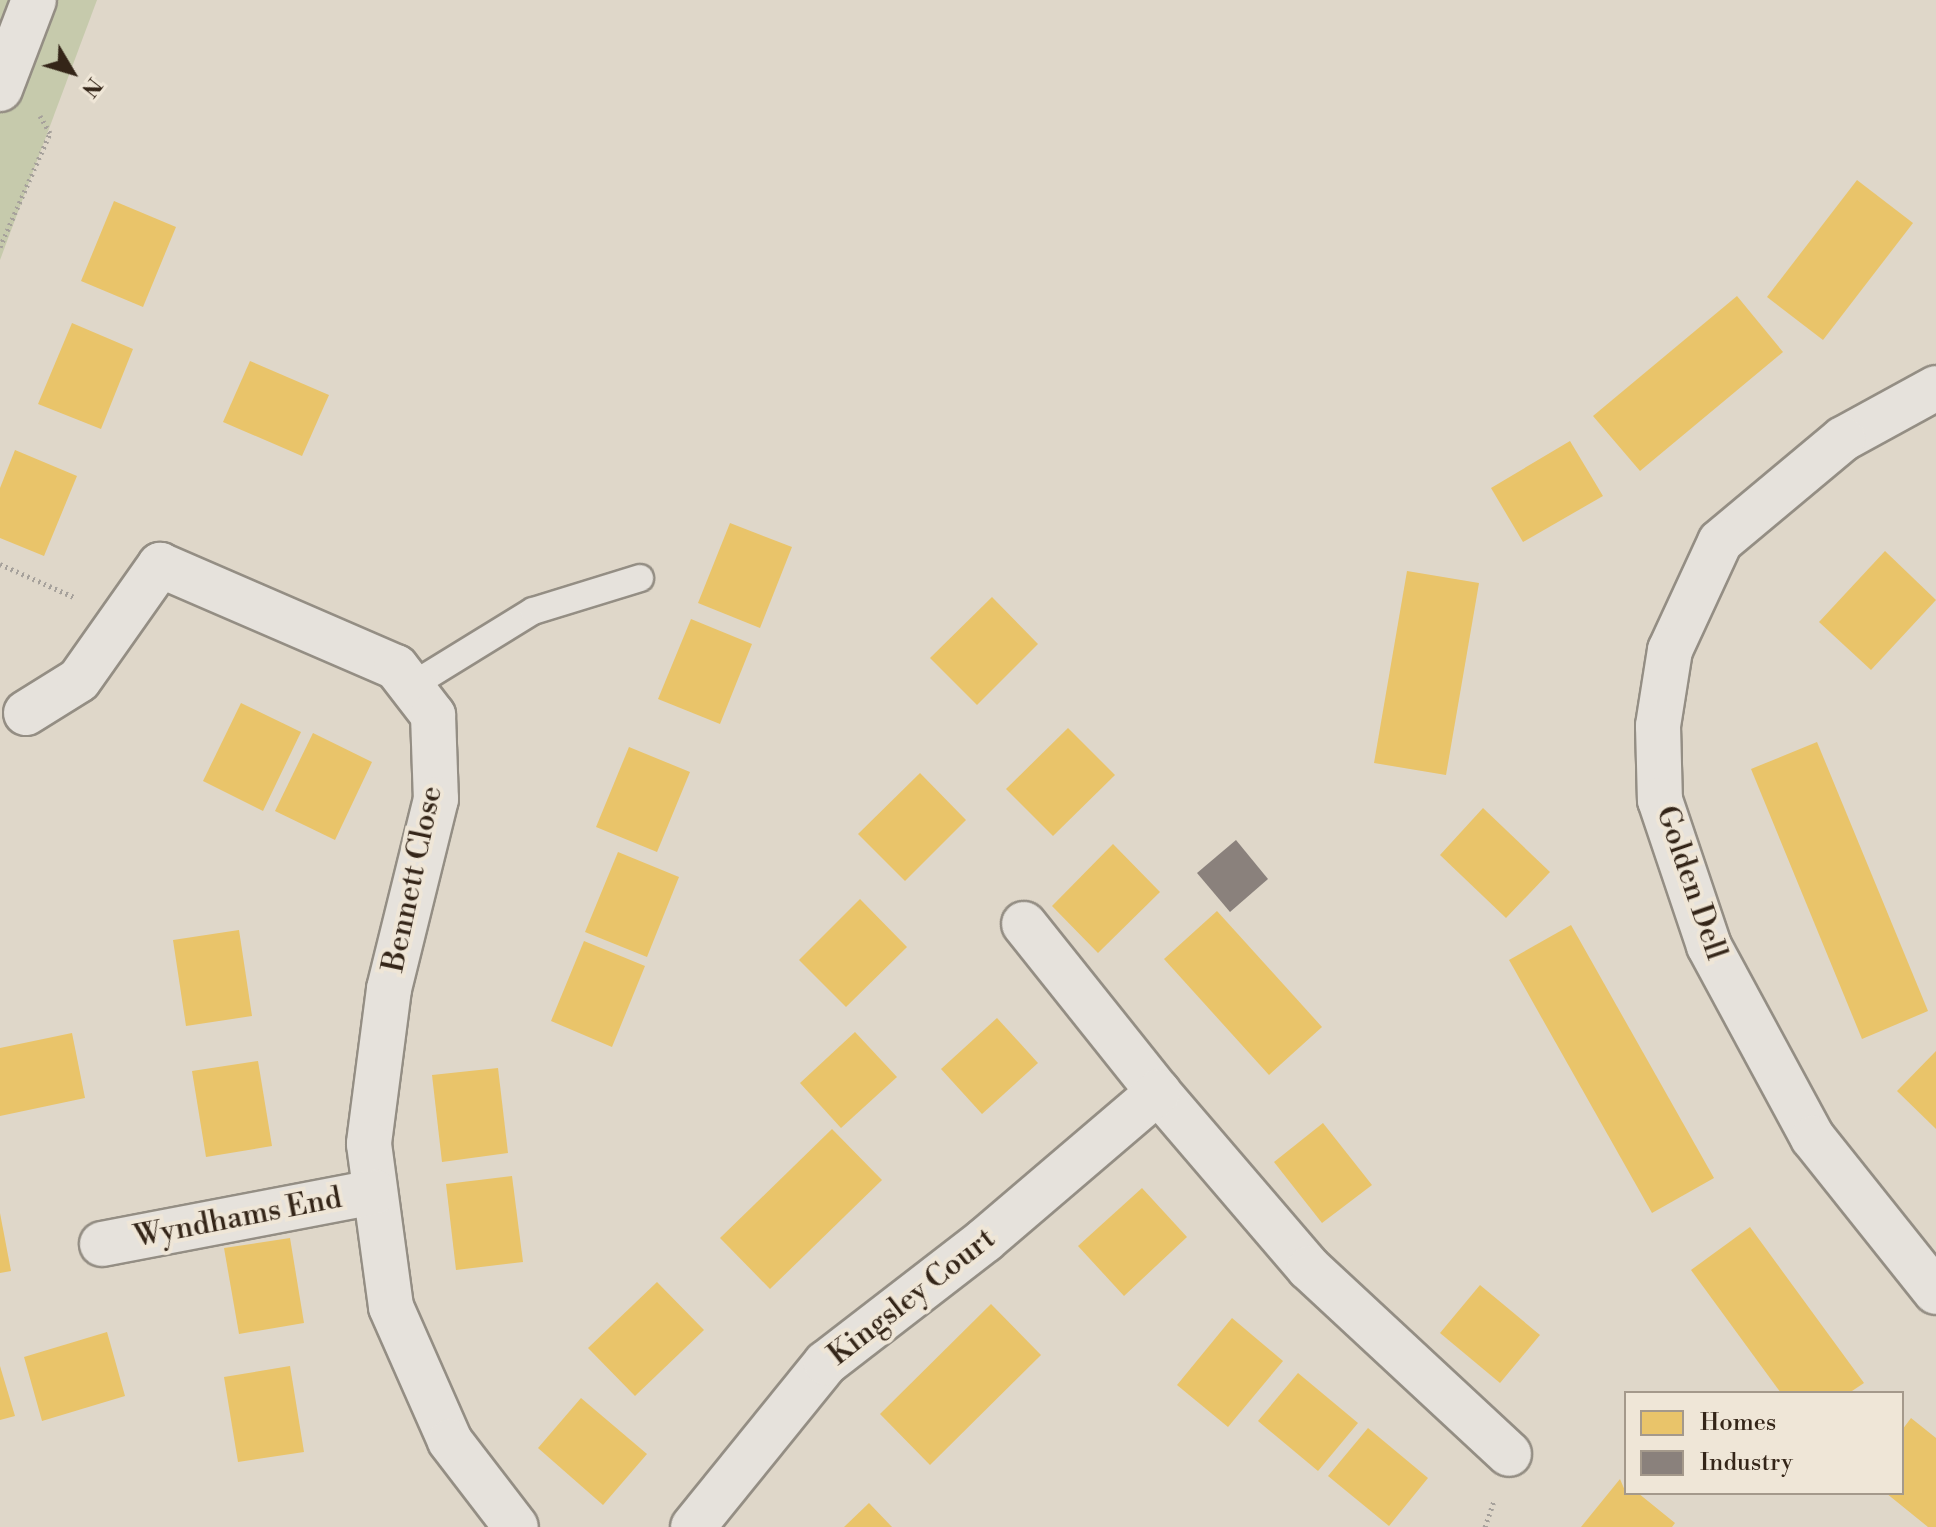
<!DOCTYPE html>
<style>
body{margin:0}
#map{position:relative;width:1936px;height:1527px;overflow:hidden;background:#dfd7c9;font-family:"Libre Bodoni",serif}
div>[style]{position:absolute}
.green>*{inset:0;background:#c6caac}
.homes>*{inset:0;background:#e9c46a}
.industry>*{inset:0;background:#8a817c}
.path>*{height:5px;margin-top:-2.5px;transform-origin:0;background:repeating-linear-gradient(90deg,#a6a19b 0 2px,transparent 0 6px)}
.roads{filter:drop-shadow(2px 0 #948e84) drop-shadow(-2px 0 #948e84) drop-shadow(0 2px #948e84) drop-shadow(0 -2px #948e84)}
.service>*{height:26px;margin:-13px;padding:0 13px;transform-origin:13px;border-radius:13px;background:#e6e2dc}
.minor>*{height:44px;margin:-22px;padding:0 22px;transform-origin:22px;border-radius:22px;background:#e6e2dc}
span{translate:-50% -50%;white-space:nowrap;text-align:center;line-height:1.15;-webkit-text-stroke:8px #efe6d7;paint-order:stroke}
.street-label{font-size:30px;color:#342518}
.legend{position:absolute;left:1624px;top:1391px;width:280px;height:104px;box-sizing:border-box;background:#efe6d7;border:2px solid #a4998b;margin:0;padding:10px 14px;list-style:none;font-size:24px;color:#342518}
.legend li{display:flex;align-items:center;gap:16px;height:40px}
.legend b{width:40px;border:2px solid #a4998b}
.north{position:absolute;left:32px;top:32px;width:80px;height:80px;-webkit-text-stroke:6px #efe6d7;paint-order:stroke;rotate:128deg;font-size:22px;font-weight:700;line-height:32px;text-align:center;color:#342518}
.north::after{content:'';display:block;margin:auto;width:28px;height:36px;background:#342518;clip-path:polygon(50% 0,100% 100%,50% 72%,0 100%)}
</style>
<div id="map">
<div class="green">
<div style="clip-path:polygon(0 0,97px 0,0 260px)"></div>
</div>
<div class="homes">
<div style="clip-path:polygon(1857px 180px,1913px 223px,1823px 340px,1767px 297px)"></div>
<div style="clip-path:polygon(114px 201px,176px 227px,143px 307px,81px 281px)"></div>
<div style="clip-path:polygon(1737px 296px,1783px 352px,1640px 471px,1593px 416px)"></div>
<div style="clip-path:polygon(72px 323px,133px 349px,101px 429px,38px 404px)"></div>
<div style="clip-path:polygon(250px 361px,329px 395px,302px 456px,223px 422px)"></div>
<div style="clip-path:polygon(1570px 441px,1603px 496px,1523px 542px,1491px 488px)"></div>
<div style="clip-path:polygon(15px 450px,77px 476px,44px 556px,0 538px,0 488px)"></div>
<div style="clip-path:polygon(730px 523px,792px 547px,760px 628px,698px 603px)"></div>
<div style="clip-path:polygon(1885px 551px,1936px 600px,1871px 670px,1819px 622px)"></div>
<div style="clip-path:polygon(1407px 571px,1479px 583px,1446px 775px,1374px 763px)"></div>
<div style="clip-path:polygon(992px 597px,1038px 644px,977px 705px,930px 658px)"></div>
<div style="clip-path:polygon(691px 619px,752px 644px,720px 724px,658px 699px)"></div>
<div style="clip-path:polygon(241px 703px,301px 732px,263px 811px,203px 781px)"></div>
<div style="clip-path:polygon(1068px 728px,1115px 775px,1053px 836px,1006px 789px)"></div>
<div style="clip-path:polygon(313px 733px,372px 762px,335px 840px,275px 811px)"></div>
<div style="clip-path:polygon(1817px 742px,1928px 1011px,1862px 1039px,1751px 769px)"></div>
<div style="clip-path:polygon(629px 747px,690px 772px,657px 852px,596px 827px)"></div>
<div style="clip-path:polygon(920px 773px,966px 820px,905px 881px,858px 834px)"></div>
<div style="clip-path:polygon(1483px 808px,1550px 872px,1506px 918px,1440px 855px)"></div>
<div style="clip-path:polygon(1113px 844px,1160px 892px,1098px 953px,1052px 906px)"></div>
<div style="clip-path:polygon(618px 852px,679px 877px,647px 957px,585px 932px)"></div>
<div style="clip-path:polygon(860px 899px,907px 947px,846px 1007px,799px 960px)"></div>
<div style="clip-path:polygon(1217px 911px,1322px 1027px,1269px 1075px,1164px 959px)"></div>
<div style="clip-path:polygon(1571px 925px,1714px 1178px,1652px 1213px,1509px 960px)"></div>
<div style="clip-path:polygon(239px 930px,252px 1016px,186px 1026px,173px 940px)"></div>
<div style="clip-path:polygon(584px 941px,645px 966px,612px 1047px,551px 1021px)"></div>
<div style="clip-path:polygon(997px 1018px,1038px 1063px,982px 1114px,941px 1069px)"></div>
<div style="clip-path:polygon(855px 1032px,897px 1077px,841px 1128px,800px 1083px)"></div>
<div style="clip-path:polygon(72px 1033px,85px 1098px,0 1116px,0 1048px)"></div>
<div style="clip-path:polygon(1936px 1051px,1936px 1129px,1897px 1091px)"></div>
<div style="clip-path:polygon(258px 1061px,272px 1146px,206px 1157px,192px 1071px)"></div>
<div style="clip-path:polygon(498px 1068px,508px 1153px,442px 1162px,432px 1075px)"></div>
<div style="clip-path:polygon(1323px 1123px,1372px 1185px,1322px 1223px,1274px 1162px)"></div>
<div style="clip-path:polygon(832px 1129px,882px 1180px,770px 1289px,720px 1238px)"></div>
<div style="clip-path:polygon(512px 1176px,523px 1262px,456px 1270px,446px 1184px)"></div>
<div style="clip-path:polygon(1142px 1188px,1187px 1237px,1124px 1296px,1078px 1246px)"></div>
<div style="clip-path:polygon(0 1213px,11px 1271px,0 1273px)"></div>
<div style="clip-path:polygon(1750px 1227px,1864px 1383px,1849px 1393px,1781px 1393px,1691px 1270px)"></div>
<div style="clip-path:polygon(290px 1238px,304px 1323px,239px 1334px,224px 1248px)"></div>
<div style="clip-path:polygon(657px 1282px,704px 1330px,635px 1396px,588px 1348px)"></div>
<div style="clip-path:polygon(1480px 1285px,1540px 1335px,1500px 1383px,1440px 1333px)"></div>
<div style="clip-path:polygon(991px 1304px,1041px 1355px,930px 1465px,880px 1414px)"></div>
<div style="clip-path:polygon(1232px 1318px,1283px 1361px,1228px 1427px,1177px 1385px)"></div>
<div style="clip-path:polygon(107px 1332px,125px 1396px,42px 1421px,24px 1357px)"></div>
<div style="clip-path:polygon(0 1366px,15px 1416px,0 1420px)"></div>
<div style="clip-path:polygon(290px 1366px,304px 1452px,238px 1462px,224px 1377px)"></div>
<div style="clip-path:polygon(1298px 1373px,1358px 1423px,1318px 1471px,1258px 1421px)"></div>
<div style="clip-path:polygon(581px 1398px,647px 1454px,603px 1505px,538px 1448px)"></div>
<div style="clip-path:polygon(1911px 1418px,1936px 1438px,1936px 1527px,1928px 1527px,1886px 1493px,1902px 1493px,1902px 1430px)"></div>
<div style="clip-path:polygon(1368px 1428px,1428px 1478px,1389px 1526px,1328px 1476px)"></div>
<div style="clip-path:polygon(1620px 1479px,1626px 1493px,1638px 1493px,1675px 1523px,1672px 1527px,1581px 1527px)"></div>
<div style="clip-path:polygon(869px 1503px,892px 1527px,844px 1527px)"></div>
</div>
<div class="industry">
<div style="clip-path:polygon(1236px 840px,1268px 879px,1230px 912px,1197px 873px)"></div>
</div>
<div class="path">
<div style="left:0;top:247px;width:124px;rotate:-66.3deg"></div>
<div style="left:50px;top:133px;width:20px;rotate:-120deg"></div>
<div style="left:0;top:564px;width:83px;rotate:24.1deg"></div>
<div style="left:1485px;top:1527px;width:28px;rotate:-71deg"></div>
</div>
<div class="roads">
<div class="service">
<div style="left:411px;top:686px;width:143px;rotate:-31.6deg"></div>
<div style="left:533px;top:611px;width:112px;rotate:-17.1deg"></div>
</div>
<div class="minor">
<div style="left:0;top:89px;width:95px;rotate:-69.1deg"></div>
<div style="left:1936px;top:388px;width:106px;rotate:151.3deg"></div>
<div style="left:1843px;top:439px;width:160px;rotate:140.1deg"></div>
<div style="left:1720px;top:542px;width:119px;rotate:114.8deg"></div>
<div style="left:1670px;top:650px;width:77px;rotate:99deg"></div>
<div style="left:1658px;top:726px;width:74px;rotate:88.5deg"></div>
<div style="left:1660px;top:800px;width:154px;rotate:71.4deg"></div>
<div style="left:1709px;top:946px;width:218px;rotate:61.6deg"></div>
<div style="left:1813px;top:1138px;width:197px;rotate:51.4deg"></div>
<div style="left:26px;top:713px;width:62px;rotate:-31.9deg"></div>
<div style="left:79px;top:680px;width:141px;rotate:-54.8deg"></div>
<div style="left:160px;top:565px;width:257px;rotate:23.4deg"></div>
<div style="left:396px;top:667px;width:61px;rotate:52.4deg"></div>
<div style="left:433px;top:715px;width:84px;rotate:88deg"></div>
<div style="left:436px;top:799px;width:196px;rotate:103.9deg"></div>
<div style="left:389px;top:989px;width:156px;rotate:97.4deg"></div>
<div style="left:369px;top:1144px;width:164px;rotate:82.3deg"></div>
<div style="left:391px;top:1307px;width:146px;rotate:66.2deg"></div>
<div style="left:450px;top:1441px;width:108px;rotate:52.5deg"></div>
<div style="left:1024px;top:924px;width:215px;rotate:51.4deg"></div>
<div style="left:1158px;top:1092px;width:232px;rotate:49.4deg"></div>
<div style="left:1309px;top:1268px;width:273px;rotate:42.9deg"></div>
<div style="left:102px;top:1244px;width:277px;rotate:-10.8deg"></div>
<div style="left:693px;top:1527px;width:211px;rotate:-51deg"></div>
<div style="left:826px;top:1363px;width:201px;rotate:-37.7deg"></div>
<div style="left:985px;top:1240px;width:228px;rotate:-40.5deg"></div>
</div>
</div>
<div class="street-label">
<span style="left:413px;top:879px;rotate:-78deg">Bennett Close</span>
<span style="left:1691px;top:883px;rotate:71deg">Golden Dell</span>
<span style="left:238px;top:1218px;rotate:-11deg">Wyndhams End</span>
<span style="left:912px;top:1297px;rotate:-38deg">Kingsley Court</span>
</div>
<ul class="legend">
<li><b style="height:22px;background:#e9c46a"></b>Homes</li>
<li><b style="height:22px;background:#8a817c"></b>Industry</li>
</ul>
<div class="north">N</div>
</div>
